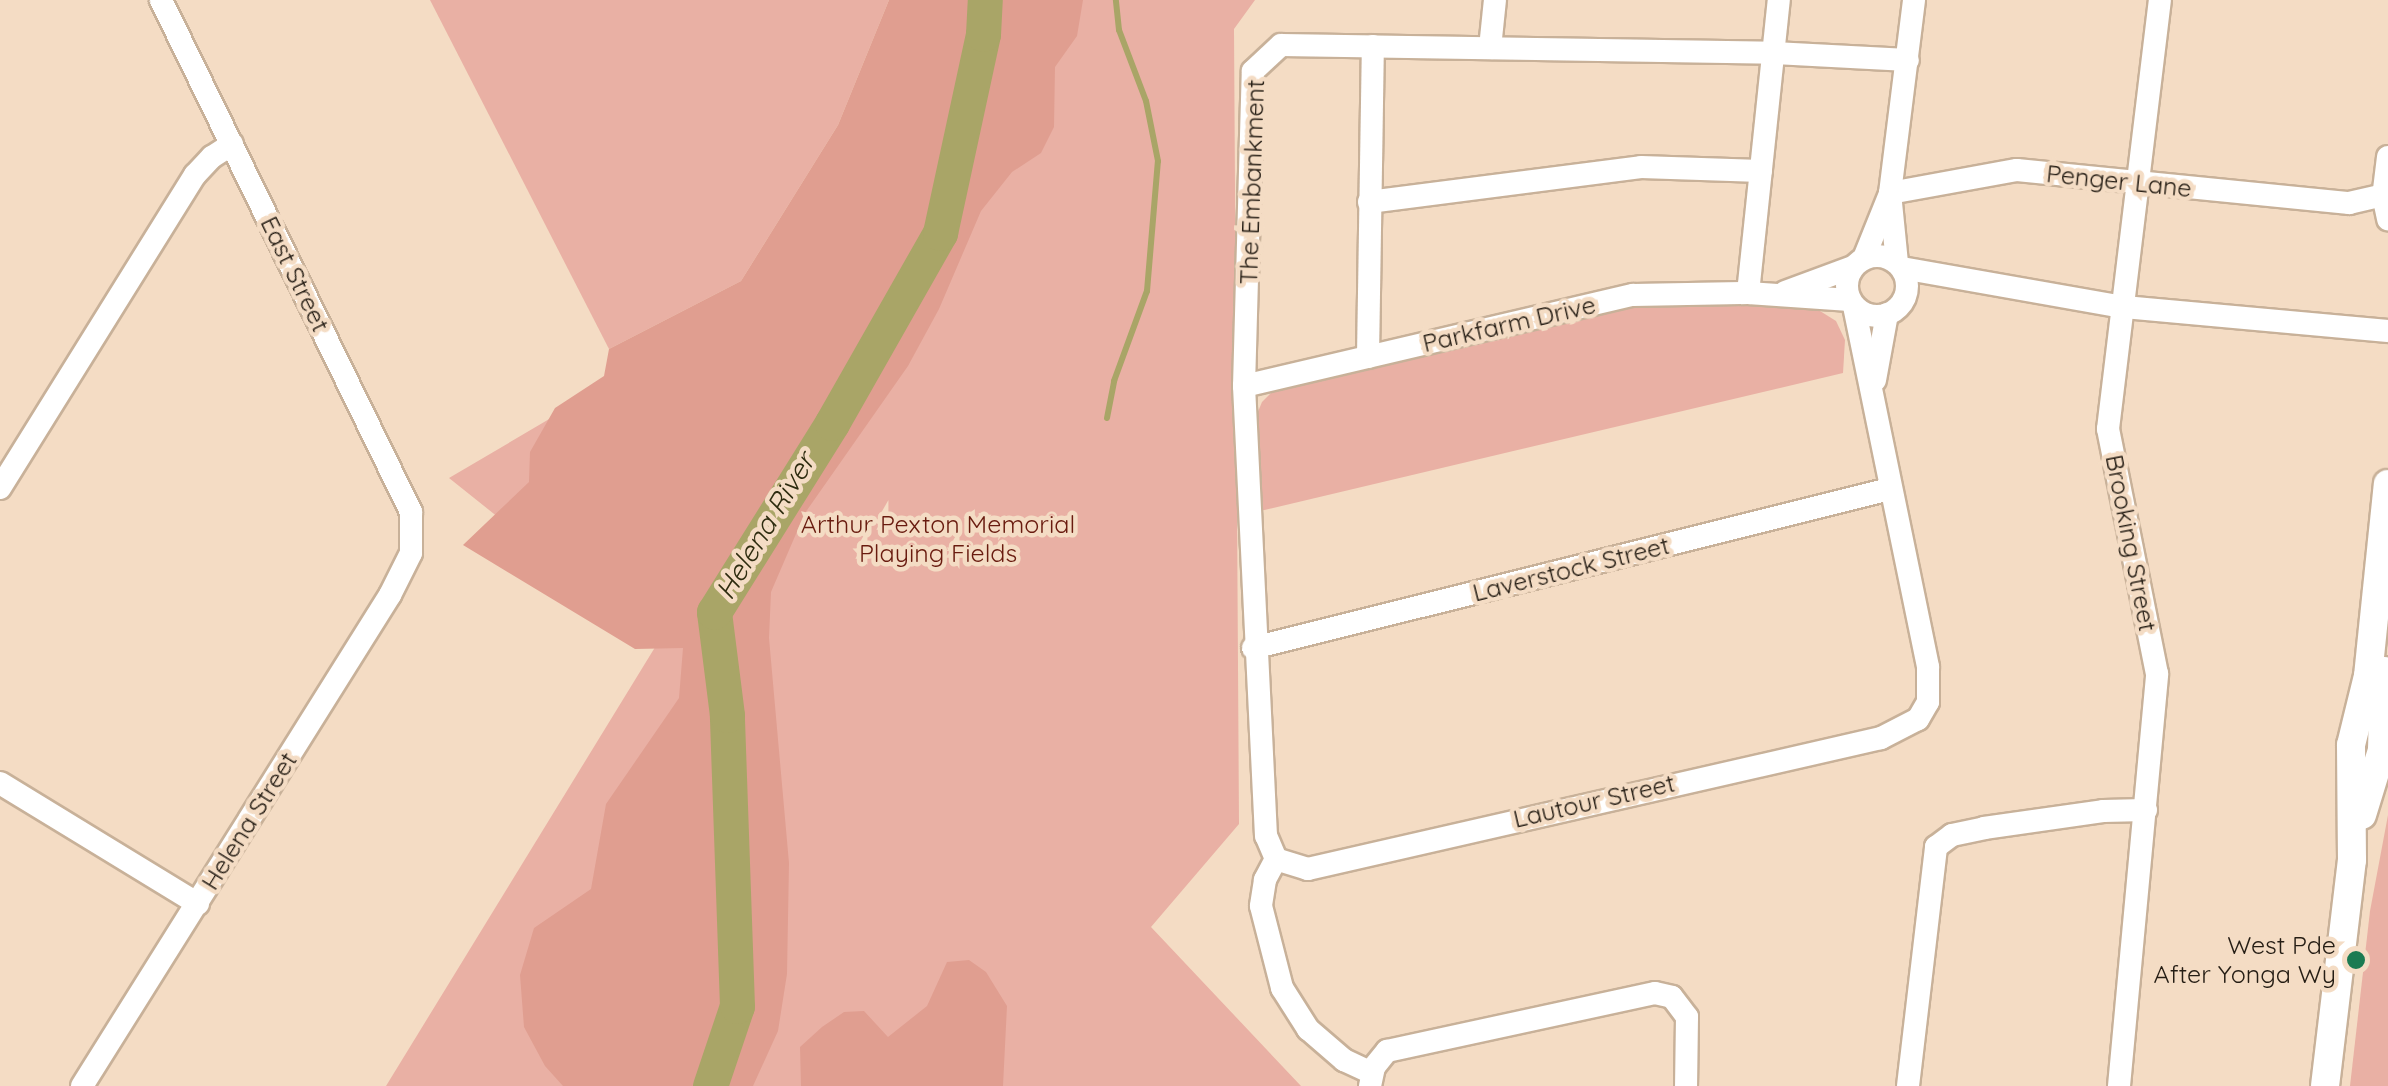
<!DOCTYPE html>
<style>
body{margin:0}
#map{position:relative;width:2388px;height:1086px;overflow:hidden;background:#f4dcc4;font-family:Quicksand,sans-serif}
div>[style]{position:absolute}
.green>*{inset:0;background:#e9b0a4}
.forest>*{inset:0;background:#e09e90}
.stream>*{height:6px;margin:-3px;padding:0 3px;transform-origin:3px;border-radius:3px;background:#a9a567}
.river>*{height:35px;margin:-17.5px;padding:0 17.5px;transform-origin:17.5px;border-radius:17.5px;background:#a9a567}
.roads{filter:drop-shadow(2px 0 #c8b199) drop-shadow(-2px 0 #c8b199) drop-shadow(0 2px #c8b199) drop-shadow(0 -2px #c8b199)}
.minor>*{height:22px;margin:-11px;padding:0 11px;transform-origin:11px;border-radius:11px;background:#fff}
.minor>.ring{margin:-11px;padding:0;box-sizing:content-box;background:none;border:22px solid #fff;border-radius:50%}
.tertiary>*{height:28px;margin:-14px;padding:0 14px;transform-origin:14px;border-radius:14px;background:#fff}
.dots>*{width:28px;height:28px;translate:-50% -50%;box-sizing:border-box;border:5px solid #f4dcc4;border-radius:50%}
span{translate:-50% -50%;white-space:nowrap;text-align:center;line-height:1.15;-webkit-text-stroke:9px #f4dcc4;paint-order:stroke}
.street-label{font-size:25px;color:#251d14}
.park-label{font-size:25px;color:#691b0f}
.poi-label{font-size:25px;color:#251d14}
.right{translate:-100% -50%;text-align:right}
.water-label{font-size:28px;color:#2e2c0f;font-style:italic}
</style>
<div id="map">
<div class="green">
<div style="clip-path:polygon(430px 0,889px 0,838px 125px,741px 281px,609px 349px)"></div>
<div style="clip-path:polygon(959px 0,1255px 0,1234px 29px,1239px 824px,1151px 927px,1301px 1086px,386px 1086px,657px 644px,449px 478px,876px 227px)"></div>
<div style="clip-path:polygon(1654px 303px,1812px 306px,1836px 321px,1845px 340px,1843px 373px,1260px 511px,1255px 419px,1262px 402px,1275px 389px)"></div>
<div style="clip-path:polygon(2388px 815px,2388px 1086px,2350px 1086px,2370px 911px)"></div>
</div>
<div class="forest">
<div style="clip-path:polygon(889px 0,1083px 0,1077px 36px,1055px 67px,1054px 127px,1041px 153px,1012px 172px,981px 211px,939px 309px,908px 366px,805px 513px,771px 592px,769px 638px,789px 863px,787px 974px,778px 1031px,753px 1086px,563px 1086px,545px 1066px,524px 1027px,520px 975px,534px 928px,591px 889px,606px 804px,679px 698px,683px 648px,635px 649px,463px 545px,529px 482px,530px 452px,555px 408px,604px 376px,609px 349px,741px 281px,838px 125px)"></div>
<div style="clip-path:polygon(969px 960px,986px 972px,1007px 1006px,1003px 1086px,801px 1086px,800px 1047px,822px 1027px,844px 1012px,864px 1011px,888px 1037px,927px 1006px,947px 962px)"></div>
</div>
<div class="stream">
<div style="left:1107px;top:418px;width:38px;rotate:-79deg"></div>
<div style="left:1114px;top:381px;width:96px;rotate:-69.9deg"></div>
<div style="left:1147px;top:291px;width:130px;rotate:-85.2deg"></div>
<div style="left:1158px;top:161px;width:61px;rotate:-101.3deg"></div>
<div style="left:1146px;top:101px;width:76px;rotate:-110.8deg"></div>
<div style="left:1119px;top:30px;width:30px;rotate:-96deg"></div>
</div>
<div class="river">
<div style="left:710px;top:1086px;width:84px;rotate:-71.4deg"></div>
<div style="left:737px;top:1006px;width:291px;rotate:-92deg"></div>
<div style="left:727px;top:715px;width:104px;rotate:-97.2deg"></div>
<div style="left:714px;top:612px;width:223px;rotate:-58deg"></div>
<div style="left:832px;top:423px;width:219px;rotate:-60.4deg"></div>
<div style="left:940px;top:233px;width:204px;rotate:-77.8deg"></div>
<div style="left:983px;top:34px;width:34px;rotate:-87deg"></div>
</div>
<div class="roads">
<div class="minor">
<div style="left:1490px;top:48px;width:48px;rotate:-84.1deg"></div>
<div style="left:2388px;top:157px;width:38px;rotate:97deg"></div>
<div style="left:2383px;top:195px;width:25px;rotate:78deg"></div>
<div style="left:1890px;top:193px;width:129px;rotate:-10.3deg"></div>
<div style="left:2017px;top:170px;width:334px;rotate:5.7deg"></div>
<div style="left:2349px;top:203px;width:35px;rotate:-13deg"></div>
<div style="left:1369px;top:202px;width:274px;rotate:-7.3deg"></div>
<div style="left:1641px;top:167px;width:120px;rotate:1.9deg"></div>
<div class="ring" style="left:1847px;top:256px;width:38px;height:38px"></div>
<div style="left:1864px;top:258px;width:67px;rotate:-68deg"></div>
<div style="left:1897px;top:263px;width:70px;rotate:-95.7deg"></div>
<div style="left:1890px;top:193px;width:194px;rotate:-82.9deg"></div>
<div style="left:1902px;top:268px;width:225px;rotate:10deg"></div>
<div style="left:2124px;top:307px;width:265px;rotate:5.2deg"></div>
<div style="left:1785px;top:292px;width:72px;rotate:-20.2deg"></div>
<div style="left:1748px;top:293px;width:295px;rotate:-84deg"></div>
<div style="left:1854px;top:306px;width:369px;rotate:78.4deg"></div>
<div style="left:1928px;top:667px;width:35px;rotate:90deg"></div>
<div style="left:1928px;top:702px;width:20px;rotate:120deg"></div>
<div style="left:1918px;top:719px;width:42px;rotate:152.8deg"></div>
<div style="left:1881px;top:738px;width:588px;rotate:167.12deg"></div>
<div style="left:1308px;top:869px;width:34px;rotate:-163deg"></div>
<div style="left:1276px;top:859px;width:25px;rotate:-113deg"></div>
<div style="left:1266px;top:836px;width:451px;rotate:-92.8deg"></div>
<div style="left:1244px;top:386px;width:315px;rotate:-88.4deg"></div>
<div style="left:1253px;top:71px;width:38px;rotate:-43deg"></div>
<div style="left:1281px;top:45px;width:493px;rotate:0.9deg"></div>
<div style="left:1774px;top:53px;width:134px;rotate:3deg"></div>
<div style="left:1368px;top:357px;width:311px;rotate:-89.1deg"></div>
<div style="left:1875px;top:380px;width:67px;rotate:-79.7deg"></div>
<div style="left:1244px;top:386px;width:400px;rotate:-13.2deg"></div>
<div style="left:1633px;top:295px;width:115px;rotate:-1deg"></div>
<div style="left:1748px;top:293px;width:102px;rotate:3.9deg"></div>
<div style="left:0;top:488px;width:369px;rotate:-58.1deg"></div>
<div style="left:195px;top:175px;width:25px;rotate:-47deg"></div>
<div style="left:212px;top:157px;width:24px;rotate:-33deg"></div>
<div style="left:1253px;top:648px;width:657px;rotate:-14.02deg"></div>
<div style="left:0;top:783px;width:232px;rotate:31.4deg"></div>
<div style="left:1276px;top:859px;width:24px;rotate:118deg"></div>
<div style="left:1265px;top:880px;width:26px;rotate:99deg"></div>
<div style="left:1261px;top:906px;width:85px;rotate:75.6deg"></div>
<div style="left:1282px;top:988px;width:49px;rotate:57.6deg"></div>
<div style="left:1308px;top:1029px;width:48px;rotate:40.7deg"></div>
<div style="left:1344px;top:1060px;width:31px;rotate:25deg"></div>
<div style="left:82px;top:1086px;width:580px;rotate:-57.9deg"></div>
<div style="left:390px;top:595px;width:47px;rotate:-63.4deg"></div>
<div style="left:411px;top:553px;width:41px;rotate:-90deg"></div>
<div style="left:411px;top:512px;width:570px;rotate:-116.03deg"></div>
<div style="left:1370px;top:1086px;width:19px;rotate:-78deg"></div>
<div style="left:1374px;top:1067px;width:21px;rotate:-51deg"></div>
<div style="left:1387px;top:1051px;width:274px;rotate:-12.2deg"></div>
<div style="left:1655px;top:993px;width:17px;rotate:13deg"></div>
<div style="left:1672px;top:997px;width:25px;rotate:53deg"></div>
<div style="left:1687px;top:1017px;width:69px;rotate:90.8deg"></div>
<div style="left:1908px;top:1086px;width:241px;rotate:-83.3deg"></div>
<div style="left:1936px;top:847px;width:20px;rotate:-37deg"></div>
<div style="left:1952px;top:835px;width:33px;rotate:-12deg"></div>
<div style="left:1984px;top:828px;width:120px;rotate:-8.1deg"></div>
<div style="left:2103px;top:811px;width:43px;rotate:-1.3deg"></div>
<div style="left:2119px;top:1086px;width:414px;rotate:-84.7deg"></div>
<div style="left:2157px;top:674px;width:250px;rotate:-101.3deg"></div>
<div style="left:2108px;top:429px;width:432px;rotate:-83.1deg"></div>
</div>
<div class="tertiary">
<div style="left:2362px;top:815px;width:68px;rotate:-72.9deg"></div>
<div style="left:2382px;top:750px;width:79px;rotate:-88.5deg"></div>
<div style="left:2325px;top:1086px;width:228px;rotate:-83.2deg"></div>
<div style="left:2352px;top:860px;width:115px;rotate:-90.5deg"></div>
<div style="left:2351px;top:745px;width:71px;rotate:-76.2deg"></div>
<div style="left:2368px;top:676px;width:193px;rotate:-84.1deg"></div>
</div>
</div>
<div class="dots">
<div style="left:2356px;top:960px;background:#1c7b52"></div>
</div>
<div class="street-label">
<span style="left:2119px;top:181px;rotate:6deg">Penger Lane</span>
<span style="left:1252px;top:182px;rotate:-88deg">The Embankment</span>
<span style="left:295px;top:274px;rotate:64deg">East Street</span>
<span style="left:1509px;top:324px;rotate:-13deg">Parkfarm Drive</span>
<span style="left:2131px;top:543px;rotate:79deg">Brooking Street</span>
<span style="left:1571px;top:569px;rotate:-14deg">Laverstock Street</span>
<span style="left:1594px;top:801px;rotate:-13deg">Lautour Street</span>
<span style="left:249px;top:821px;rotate:-58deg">Helena Street</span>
</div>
<div class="park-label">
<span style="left:938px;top:539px">Arthur Pexton Memorial<br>Playing Fields</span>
</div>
<div class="poi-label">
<span class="right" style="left:2336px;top:960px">West Pde<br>After Yonga Wy</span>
</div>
<div class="water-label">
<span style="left:765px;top:526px;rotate:-59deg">Helena River</span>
</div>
</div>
